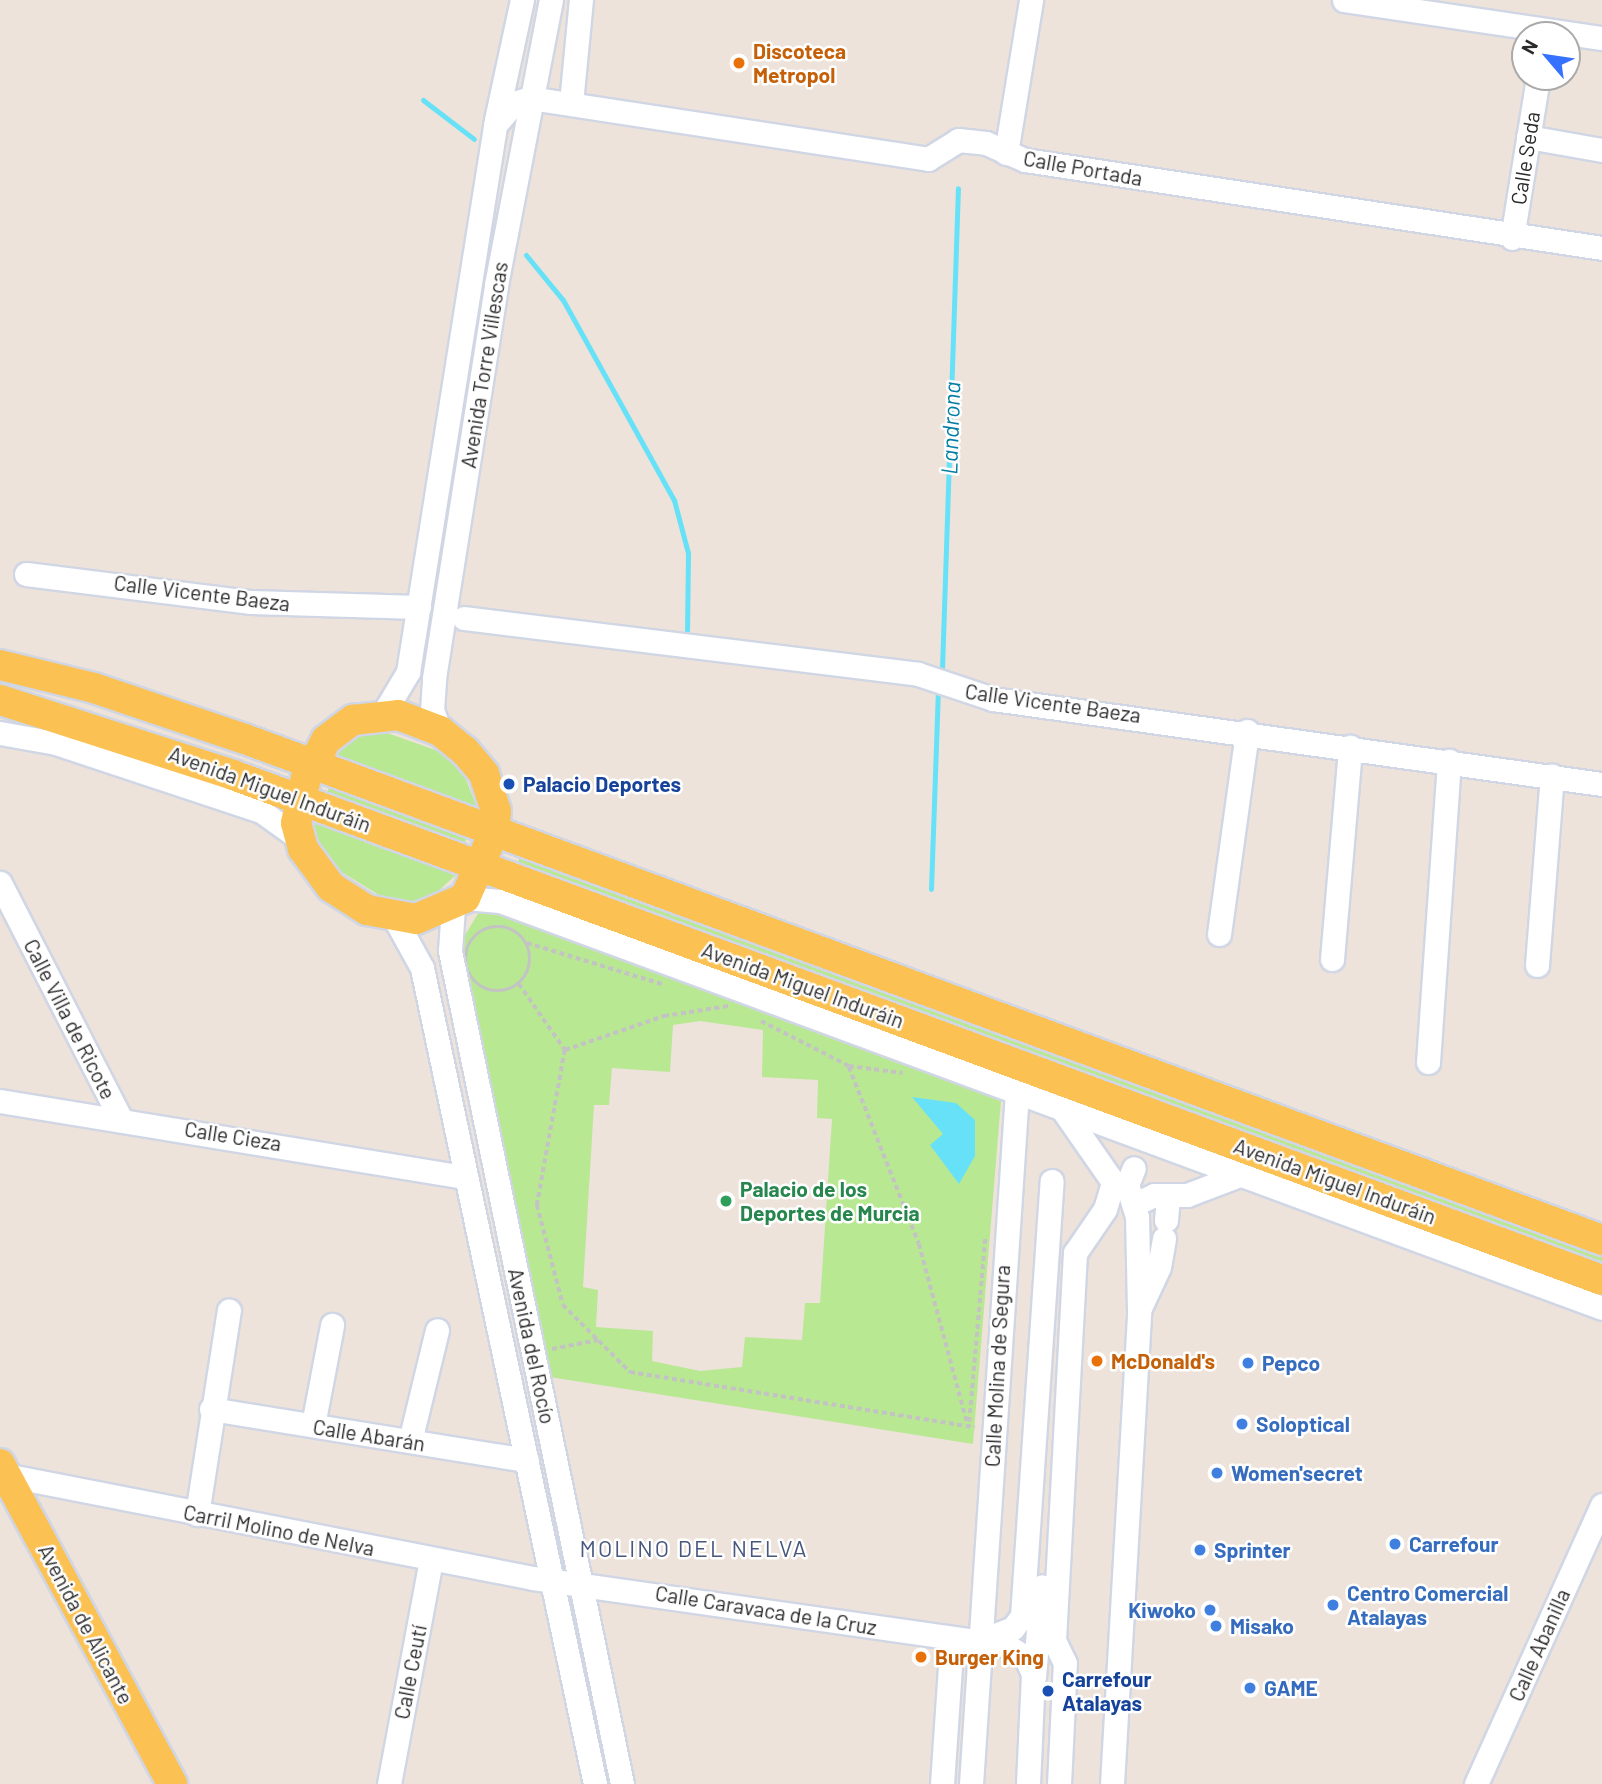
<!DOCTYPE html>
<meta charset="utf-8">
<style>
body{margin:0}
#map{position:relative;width:1602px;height:1784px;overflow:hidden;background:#ede3db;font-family:Barlow,sans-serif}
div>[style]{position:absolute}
.green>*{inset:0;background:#b9e893}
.water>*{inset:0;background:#66e1f7}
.stream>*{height:5px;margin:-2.5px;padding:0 2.5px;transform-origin:2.5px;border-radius:2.5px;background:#66e1f7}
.path>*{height:3.5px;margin-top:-1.75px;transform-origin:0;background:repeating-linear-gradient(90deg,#c3c3c3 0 5px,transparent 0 8.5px)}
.path>.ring{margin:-1.75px;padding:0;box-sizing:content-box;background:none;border:3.5px solid #c3c3c3;border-radius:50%}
.roads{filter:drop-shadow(2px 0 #d0d6e4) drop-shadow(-2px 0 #d0d6e4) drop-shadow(0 2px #d0d6e4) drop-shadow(0 -2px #d0d6e4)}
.minor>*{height:23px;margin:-11.5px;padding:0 11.5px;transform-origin:11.5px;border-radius:11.5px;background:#fff}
.major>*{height:30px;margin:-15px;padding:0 15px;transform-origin:15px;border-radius:15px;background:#fbc152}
.dots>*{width:19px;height:19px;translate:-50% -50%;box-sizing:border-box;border:4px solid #fff;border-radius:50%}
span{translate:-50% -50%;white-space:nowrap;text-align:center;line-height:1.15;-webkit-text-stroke:5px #fff;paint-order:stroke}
.food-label{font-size:21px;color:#c56008;font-weight:700}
.left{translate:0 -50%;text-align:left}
.street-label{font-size:21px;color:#2a2a2a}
.transit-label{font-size:21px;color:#164399;font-weight:700}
.leisure-label{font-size:21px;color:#27864d;font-weight:700}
.shop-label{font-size:21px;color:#366cbe;font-weight:700}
.right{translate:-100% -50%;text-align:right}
.water-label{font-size:23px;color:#037fa5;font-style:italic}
.neighbourhood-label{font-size:23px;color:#47577e;letter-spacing:2px}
.north{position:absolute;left:1511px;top:21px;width:70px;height:70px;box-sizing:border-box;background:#fff;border:2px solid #aaa;border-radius:50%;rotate:299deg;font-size:19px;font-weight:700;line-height:28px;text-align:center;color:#2a2a2a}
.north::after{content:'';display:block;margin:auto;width:24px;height:32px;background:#3671ff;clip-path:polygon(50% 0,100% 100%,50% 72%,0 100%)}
</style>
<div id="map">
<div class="green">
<div style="clip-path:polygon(376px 729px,441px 752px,463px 772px,477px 808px,332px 758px,339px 744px)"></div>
<div style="clip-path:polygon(330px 784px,467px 836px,464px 846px,327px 794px)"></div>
<div style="clip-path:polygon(315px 822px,458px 873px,434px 895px,406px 903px,379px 895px,335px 868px,315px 838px)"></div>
<div style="clip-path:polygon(521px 856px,1602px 1255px,1602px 1268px,515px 867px)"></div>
<div style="clip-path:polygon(evenodd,492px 906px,985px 1088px,1001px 1100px,973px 1444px,550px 1377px,459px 945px,479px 912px,492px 906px,700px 1021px,763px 1030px,762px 1077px,818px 1080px,817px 1118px,832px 1119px,820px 1303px,805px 1303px,802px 1340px,745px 1337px,742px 1367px,700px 1371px,652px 1361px,653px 1331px,596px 1327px,598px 1290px,583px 1287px,594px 1105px,609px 1105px,612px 1068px,670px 1072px,673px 1025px,700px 1021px)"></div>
</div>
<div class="water">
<div style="clip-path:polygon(912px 1097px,956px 1103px,975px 1120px,975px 1156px,959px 1184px,930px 1145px,943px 1134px)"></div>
</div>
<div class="stream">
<div style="left:423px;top:100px;width:64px;rotate:37.4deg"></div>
<div style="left:526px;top:255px;width:58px;rotate:50.6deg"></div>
<div style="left:563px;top:300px;width:229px;rotate:61deg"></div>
<div style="left:674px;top:500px;width:55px;rotate:75.2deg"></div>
<div style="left:688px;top:553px;width:77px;rotate:90.7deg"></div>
<div style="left:942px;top:669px;width:481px;rotate:-88.1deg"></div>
<div style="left:931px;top:889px;width:199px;rotate:-88deg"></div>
</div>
<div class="path">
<div class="ring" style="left:466px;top:927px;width:60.5px;height:60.5px"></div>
<div style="left:527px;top:943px;width:141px;rotate:16.9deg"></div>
<div style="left:519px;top:984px;width:80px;rotate:55.1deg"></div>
<div style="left:565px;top:1050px;width:158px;rotate:100.2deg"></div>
<div style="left:537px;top:1205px;width:103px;rotate:75.4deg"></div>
<div style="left:563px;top:1305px;width:95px;rotate:45deg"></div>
<div style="left:630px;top:1372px;width:349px;rotate:9.1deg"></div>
<div style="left:761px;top:1021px;width:99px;rotate:27.1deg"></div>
<div style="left:849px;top:1066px;width:54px;rotate:7.4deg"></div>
<div style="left:565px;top:1050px;width:105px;rotate:-19deg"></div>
<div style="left:664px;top:1016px;width:65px;rotate:-8.9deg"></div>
<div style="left:849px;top:1067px;width:190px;rotate:68.4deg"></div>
<div style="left:919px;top:1244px;width:188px;rotate:74.9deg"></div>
<div style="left:552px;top:1349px;width:47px;rotate:-11.1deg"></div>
<div style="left:969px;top:1422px;width:185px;rotate:-85deg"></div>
</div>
<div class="roads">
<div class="minor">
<div style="left:1344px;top:0;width:261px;rotate:8.4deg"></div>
<div style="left:571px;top:103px;width:103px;rotate:-84.5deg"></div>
<div style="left:495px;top:125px;width:29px;rotate:-49deg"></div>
<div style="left:514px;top:103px;width:17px;rotate:-17deg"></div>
<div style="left:530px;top:98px;width:403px;rotate:8.7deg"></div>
<div style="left:928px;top:159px;width:36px;rotate:-32deg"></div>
<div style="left:958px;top:140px;width:28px;rotate:6deg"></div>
<div style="left:986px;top:143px;width:43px;rotate:23.6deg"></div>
<div style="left:1025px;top:160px;width:584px;rotate:8.67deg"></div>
<div style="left:1528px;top:137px;width:75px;rotate:10deg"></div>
<div style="left:1006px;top:153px;width:155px;rotate:-80.7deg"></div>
<div style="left:1512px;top:238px;width:163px;rotate:-80.8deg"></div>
<div style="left:26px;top:574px;width:227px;rotate:7.1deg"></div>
<div style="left:251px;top:602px;width:168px;rotate:1.7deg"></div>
<div style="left:464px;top:618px;width:457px;rotate:7deg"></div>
<div style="left:918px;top:674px;width:79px;rotate:18.4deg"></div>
<div style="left:993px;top:699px;width:615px;rotate:7.95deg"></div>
<div style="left:383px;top:714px;width:49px;rotate:-59.2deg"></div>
<div style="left:408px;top:672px;width:559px;rotate:-80.94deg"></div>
<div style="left:496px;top:120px;width:123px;rotate:-77.8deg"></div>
<div style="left:440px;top:731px;width:22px;rotate:-111deg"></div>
<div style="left:432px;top:710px;width:32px;rotate:-86deg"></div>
<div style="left:434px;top:678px;width:398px;rotate:-81deg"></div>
<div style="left:496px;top:285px;width:290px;rotate:-79.1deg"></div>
<div style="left:0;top:733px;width:57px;rotate:10.1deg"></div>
<div style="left:56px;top:743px;width:216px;rotate:18.4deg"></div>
<div style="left:261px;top:811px;width:48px;rotate:35.7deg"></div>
<div style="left:0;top:883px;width:265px;rotate:62.9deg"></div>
<div style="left:465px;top:898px;width:35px;rotate:5deg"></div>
<div style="left:500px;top:901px;width:1175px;rotate:20.27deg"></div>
<div style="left:453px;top:907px;width:44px;rotate:93.9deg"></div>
<div style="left:450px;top:951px;width:851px;rotate:78.33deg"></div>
<div style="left:395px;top:919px;width:56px;rotate:61.1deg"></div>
<div style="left:422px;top:968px;width:834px;rotate:78.03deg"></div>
<div style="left:1219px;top:934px;width:205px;rotate:-82.1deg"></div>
<div style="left:1332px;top:959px;width:213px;rotate:-85.1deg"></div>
<div style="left:1537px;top:965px;width:190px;rotate:-85.5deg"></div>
<div style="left:1428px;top:1062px;width:302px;rotate:-86deg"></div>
<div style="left:0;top:1101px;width:471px;rotate:9.3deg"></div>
<div style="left:1135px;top:1204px;width:21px;rotate:-25deg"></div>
<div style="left:1154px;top:1195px;width:33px"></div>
<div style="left:1187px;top:1195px;width:57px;rotate:-20.7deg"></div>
<div style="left:1166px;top:1220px;width:25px;rotate:-85deg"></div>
<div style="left:1139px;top:1310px;width:47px;rotate:-65.1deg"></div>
<div style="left:1159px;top:1267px;width:29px;rotate:-80deg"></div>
<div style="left:211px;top:1409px;width:320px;rotate:9.2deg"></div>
<div style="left:313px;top:1425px;width:102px;rotate:-79.2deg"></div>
<div style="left:410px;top:1441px;width:114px;rotate:-76.3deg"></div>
<div style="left:0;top:1474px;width:543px;rotate:11.04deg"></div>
<div style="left:533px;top:1578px;width:478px;rotate:8.1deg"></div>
<div style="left:1006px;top:1645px;width:24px;rotate:33deg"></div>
<div style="left:1026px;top:1658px;width:17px;rotate:66deg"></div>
<div style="left:1033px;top:1674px;width:110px;rotate:92.6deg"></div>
<div style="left:197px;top:1514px;width:206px;rotate:-81.1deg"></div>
<div style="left:982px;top:1640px;width:33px;rotate:-21deg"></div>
<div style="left:1013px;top:1628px;width:15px;rotate:-53deg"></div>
<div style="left:1022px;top:1616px;width:436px;rotate:-86.1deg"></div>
<div style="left:1034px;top:1677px;width:91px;rotate:-85deg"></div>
<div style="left:389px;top:1784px;width:228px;rotate:-79.4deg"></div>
<div style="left:942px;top:1784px;width:146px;rotate:-86.1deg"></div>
<div style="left:971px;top:1784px;width:694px;rotate:-86.2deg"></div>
<div style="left:1059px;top:1784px;width:121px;rotate:-87.2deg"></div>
<div style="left:1065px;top:1663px;width:25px;rotate:-116deg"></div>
<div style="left:1054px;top:1640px;width:388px;rotate:-86.9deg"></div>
<div style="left:1075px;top:1253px;width:53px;rotate:-55.7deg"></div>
<div style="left:1105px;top:1209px;width:28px;rotate:-73deg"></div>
<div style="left:1113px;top:1182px;width:89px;rotate:-124.9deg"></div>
<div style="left:1112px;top:1784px;width:475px;rotate:-86.7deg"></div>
<div style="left:1139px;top:1310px;width:93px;rotate:-91.2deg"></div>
<div style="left:1137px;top:1217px;width:34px;rotate:-107deg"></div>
<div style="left:1127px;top:1185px;width:18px;rotate:-68deg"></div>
<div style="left:1476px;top:1784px;width:306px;rotate:-65.7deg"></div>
</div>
<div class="major">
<div style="left:0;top:665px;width:97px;rotate:13.7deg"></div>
<div style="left:94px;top:688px;width:159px;rotate:18.7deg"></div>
<div style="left:245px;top:739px;width:1447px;rotate:20.26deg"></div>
<div style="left:0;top:700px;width:245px;rotate:17.8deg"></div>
<div style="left:233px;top:775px;width:1459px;rotate:20.25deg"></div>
<div style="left:398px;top:715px;width:45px;rotate:20.9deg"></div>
<div style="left:440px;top:731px;width:32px;rotate:39deg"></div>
<div style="left:465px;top:751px;width:30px;rotate:50deg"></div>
<div style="left:484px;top:774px;width:39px;rotate:72deg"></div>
<div style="left:496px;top:811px;width:21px;rotate:95deg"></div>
<div style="left:494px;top:832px;width:72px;rotate:113.7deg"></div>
<div style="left:465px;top:898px;width:53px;rotate:156.8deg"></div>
<div style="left:416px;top:919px;width:50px;rotate:-169.6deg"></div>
<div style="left:367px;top:910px;width:43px;rotate:-147.4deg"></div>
<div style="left:331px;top:887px;width:47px;rotate:-126.4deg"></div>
<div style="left:303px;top:849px;width:27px;rotate:-105deg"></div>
<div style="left:296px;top:823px;width:46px;rotate:-77.5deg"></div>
<div style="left:306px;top:778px;width:43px;rotate:-62.2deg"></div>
<div style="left:326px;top:740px;width:34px;rotate:-37deg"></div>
<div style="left:353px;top:720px;width:45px;rotate:-6.3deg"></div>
<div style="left:0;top:1464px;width:363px;rotate:61.7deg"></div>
</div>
</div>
<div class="dots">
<div style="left:739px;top:63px;background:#e8710a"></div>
<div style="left:509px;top:784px;background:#1a4fb4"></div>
<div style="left:726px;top:1201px;background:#2e9e5b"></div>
<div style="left:1097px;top:1361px;background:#e8710a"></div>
<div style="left:1248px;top:1363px;background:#3f7fe0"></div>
<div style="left:1242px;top:1424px;background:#3f7fe0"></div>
<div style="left:1217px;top:1473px;background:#3f7fe0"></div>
<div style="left:1395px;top:1544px;background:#3f7fe0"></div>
<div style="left:1200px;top:1550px;background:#3f7fe0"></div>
<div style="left:1333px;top:1605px;background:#3f7fe0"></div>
<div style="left:1210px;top:1610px;background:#3f7fe0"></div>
<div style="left:1216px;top:1626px;background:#3f7fe0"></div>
<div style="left:921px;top:1657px;background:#e8710a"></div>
<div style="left:1250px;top:1688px;background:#3f7fe0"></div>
<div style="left:1048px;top:1691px;background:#1a4fb4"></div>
</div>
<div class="food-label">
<span class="left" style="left:753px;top:63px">Discoteca<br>Metropol</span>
<span class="left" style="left:1111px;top:1361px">McDonald's</span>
<span class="left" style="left:935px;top:1657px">Burger King</span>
</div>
<div class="street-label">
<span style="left:1525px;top:158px;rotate:-81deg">Calle Seda</span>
<span style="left:1083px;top:168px;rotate:10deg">Calle Portada</span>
<span style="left:484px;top:365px;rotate:-81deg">Avenida Torre Villescas</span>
<span style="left:202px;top:593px;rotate:7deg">Calle Vicente Baeza</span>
<span style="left:1053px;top:703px;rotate:8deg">Calle Vicente Baeza</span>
<span style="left:270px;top:789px;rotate:20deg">Avenida Miguel Induráin</span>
<span style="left:803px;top:985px;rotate:20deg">Avenida Miguel Induráin</span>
<span style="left:70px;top:1019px;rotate:63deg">Calle Villa de Ricote</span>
<span style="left:233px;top:1136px;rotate:9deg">Calle Cieza</span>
<span style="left:1335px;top:1181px;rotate:20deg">Avenida Miguel Induráin</span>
<span style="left:532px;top:1346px;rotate:78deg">Avenida del Rocío</span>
<span style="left:997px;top:1366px;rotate:-87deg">Calle Molina de Segura</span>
<span style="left:369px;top:1435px;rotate:9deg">Calle Abarán</span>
<span style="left:279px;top:1530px;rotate:11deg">Carril Molino de Nelva</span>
<span style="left:766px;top:1610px;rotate:9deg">Calle Caravaca de la Cruz</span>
<span style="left:86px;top:1624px;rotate:62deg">Avenida de Alicante</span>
<span style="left:1539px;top:1645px;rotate:-66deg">Calle Abanilla</span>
<span style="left:410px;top:1672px;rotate:-79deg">Calle Ceutí</span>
</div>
<div class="transit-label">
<span class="left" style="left:523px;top:784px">Palacio Deportes</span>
<span class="left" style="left:1062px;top:1691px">Carrefour<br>Atalayas</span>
</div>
<div class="leisure-label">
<span class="left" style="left:740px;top:1201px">Palacio de los<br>Deportes de Murcia</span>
</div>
<div class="shop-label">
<span class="left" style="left:1262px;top:1363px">Pepco</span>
<span class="left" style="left:1256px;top:1424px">Soloptical</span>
<span class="left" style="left:1231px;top:1473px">Women'secret</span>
<span class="left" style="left:1409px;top:1544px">Carrefour</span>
<span class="left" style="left:1214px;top:1550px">Sprinter</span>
<span class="left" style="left:1347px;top:1605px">Centro Comercial<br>Atalayas</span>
<span class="right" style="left:1196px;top:1610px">Kiwoko</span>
<span class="left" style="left:1230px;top:1626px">Misako</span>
<span class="left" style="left:1264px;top:1688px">GAME</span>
</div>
<div class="water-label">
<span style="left:950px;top:428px;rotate:-88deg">Landrona</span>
</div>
<div class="neighbourhood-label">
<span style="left:694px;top:1548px">MOLINO DEL NELVA</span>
</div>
<div class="north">N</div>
</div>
